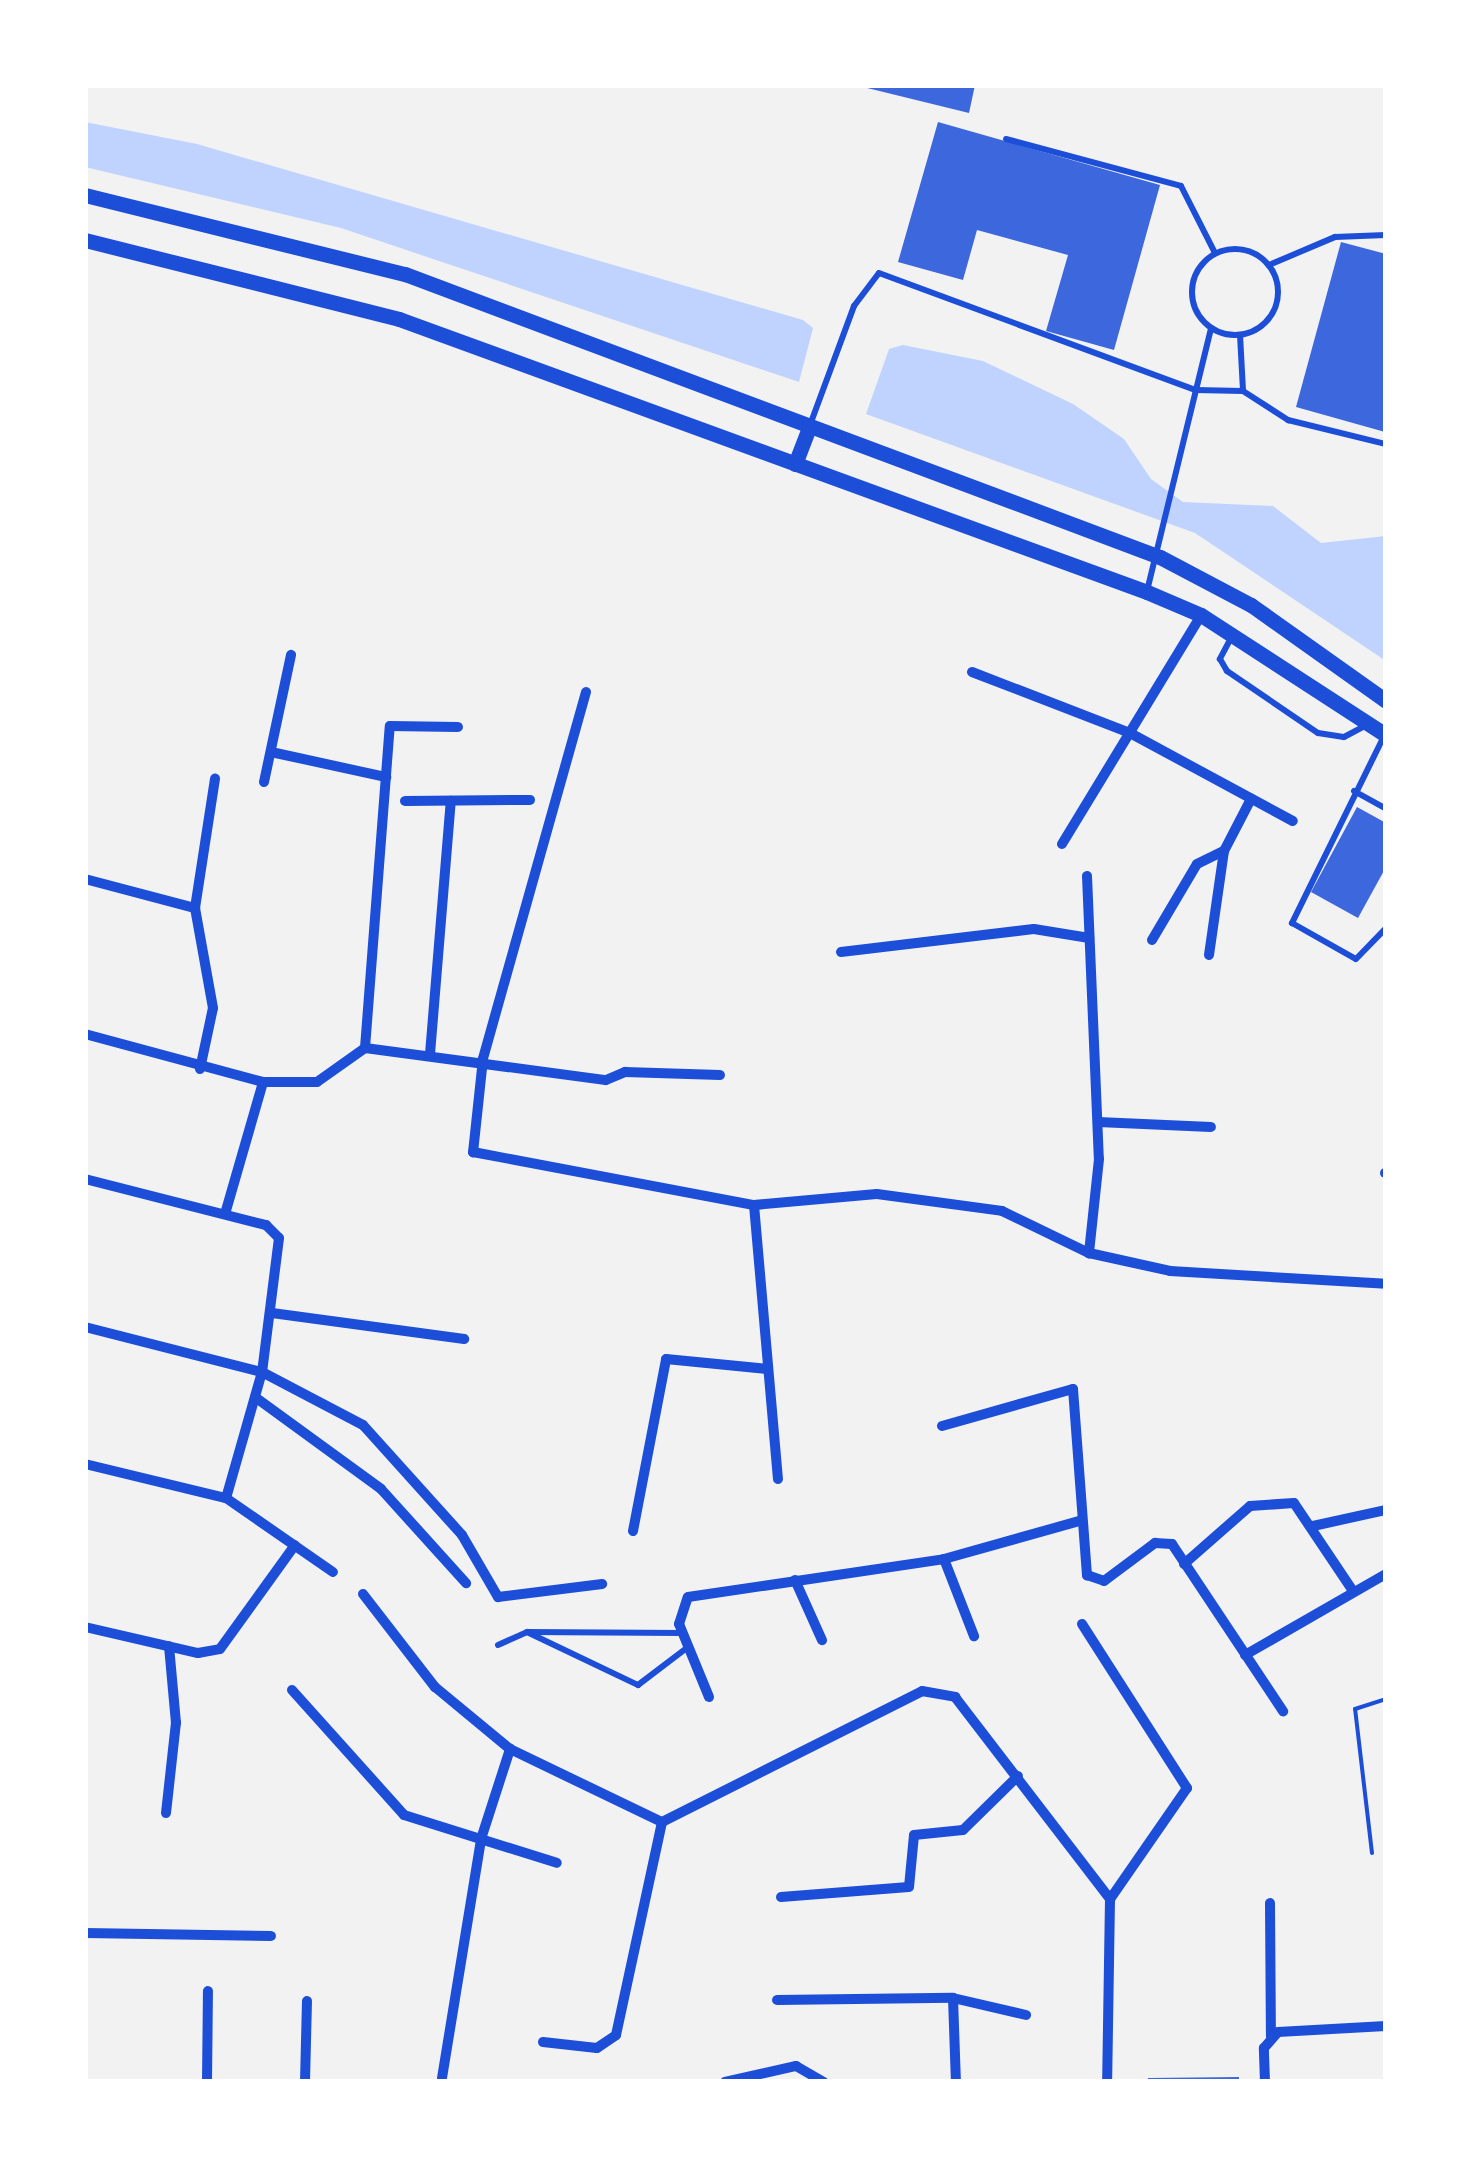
<!DOCTYPE html>
<style>
body{margin:0}
#map{position:relative;width:1471px;height:2167px;overflow:hidden;background:#f2f2f2;font-family:"DejaVu Sans",sans-serif}
div>[style]{position:absolute}
.water>*{inset:0;background:#bfd3fe}
.building>*{inset:0;background:#3d67dc}
.path>*{height:4px;margin:-2px;padding:0 2px;transform-origin:2px;border-radius:2px;background:#1d4ed8}
.service>*{height:6px;margin:-3px;padding:0 3px;transform-origin:3px;border-radius:3px;background:#1d4ed8}
.service>.ring{margin:-3px;padding:0;box-sizing:content-box;background:none;border:6px solid #1d4ed8;border-radius:50%}
.minor>*{height:10px;margin:-5px;padding:0 5px;transform-origin:5px;border-radius:5px;background:#1d4ed8}
.tertiary>*{height:15px;margin:-7.5px;padding:0 7.5px;transform-origin:7.5px;border-radius:7.5px;background:#1d4ed8}
span{translate:-50% -50%;white-space:nowrap;text-align:center;line-height:1.15;-webkit-text-stroke:9px #fff;paint-order:stroke}
.frame{position:absolute;inset:0;border:88px solid #fff;pointer-events:none}
</style>
<div id="map">
<div class="water">
<div style="clip-path:polygon(85px 122px,197px 144px,803px 320px,813px 328px,799px 382px,341px 228px,85px 167px)"></div>
<div style="clip-path:polygon(903px 345px,983px 361px,1073px 404px,1124px 439px,1151px 479px,1183px 502px,1273px 506px,1321px 543px,1386px 536px,1386px 661px,1195px 533px,866px 414px,889px 349px)"></div>
</div>
<div class="building">
<div style="clip-path:polygon(855px 85px,975px 85px,969px 113px)"></div>
<div style="clip-path:polygon(938px 122px,1160px 185px,1114px 350px,1046px 331px,1068px 255px,977px 230px,963px 280px,898px 262px)"></div>
<div style="clip-path:polygon(1341px 242px,1386px 254px,1385px 432px,1296px 407px)"></div>
<div style="clip-path:polygon(1357px 807px,1386px 823px,1386px 867px,1358px 918px,1311px 892px)"></div>
<div style="clip-path:polygon(1239px 2077px,1239px 2082px,1148px 2082px,1148px 2078px)"></div>
</div>
<div class="path">
<div style="left:1372px;top:1853px;width:145px;rotate:-96.7deg"></div>
<div style="left:1355px;top:1709px;width:33px;rotate:-18deg"></div>
</div>
<div class="service">
<div style="left:1006px;top:139px;width:181px;rotate:15deg"></div>
<div style="left:1181px;top:186px;width:75px;rotate:63.1deg"></div>
<div class="ring" style="left:1192px;top:249px;width:80px;height:80px"></div>
<div style="left:1269px;top:265px;width:72px;rotate:-23deg"></div>
<div style="left:1335px;top:237px;width:51px;rotate:-2.2deg"></div>
<div style="left:1240px;top:335px;width:56px;rotate:86.9deg"></div>
<div style="left:1243px;top:391px;width:54px;rotate:32.8deg"></div>
<div style="left:1288px;top:420px;width:101px;rotate:13.8deg"></div>
<div style="left:810px;top:425px;width:127px;rotate:-69.7deg"></div>
<div style="left:854px;top:306px;width:41px;rotate:-52.9deg"></div>
<div style="left:879px;top:273px;width:337px;rotate:20.3deg"></div>
<div style="left:1195px;top:390px;width:48px;rotate:1.2deg"></div>
<div style="left:1147px;top:591px;width:271px;rotate:-76.3deg"></div>
<div style="left:1231px;top:638px;width:24px;rotate:118deg"></div>
<div style="left:1220px;top:659px;width:14px;rotate:60deg"></div>
<div style="left:1227px;top:671px;width:110px;rotate:34.3deg"></div>
<div style="left:1318px;top:733px;width:26px;rotate:9deg"></div>
<div style="left:1344px;top:737px;width:27px;rotate:-28deg"></div>
<div style="left:1385px;top:734px;width:211px;rotate:116.2deg"></div>
<div style="left:1292px;top:923px;width:73px;rotate:29.4deg"></div>
<div style="left:1356px;top:959px;width:43px;rotate:-45.9deg"></div>
<div style="left:1354px;top:791px;width:37px;rotate:29deg"></div>
<div style="left:529px;top:1633px;width:121px;rotate:25.5deg"></div>
<div style="left:638px;top:1685px;width:63px;rotate:-37.2deg"></div>
<div style="left:498px;top:1645px;width:32px;rotate:-24deg"></div>
<div style="left:527px;top:1632px;width:155px;rotate:0.4deg"></div>
</div>
<div class="minor">
<div style="left:972px;top:672px;width:169px;rotate:21.1deg"></div>
<div style="left:1130px;top:733px;width:185px;rotate:28.4deg"></div>
<div style="left:586px;top:692px;width:381px;rotate:105.7deg"></div>
<div style="left:483px;top:1059px;width:94px;rotate:96.1deg"></div>
<div style="left:473px;top:1152px;width:286px;rotate:10.7deg"></div>
<div style="left:754px;top:1205px;width:123px;rotate:-5.1deg"></div>
<div style="left:877px;top:1194px;width:126px;rotate:7.7deg"></div>
<div style="left:1002px;top:1211px;width:97px;rotate:25.8deg"></div>
<div style="left:1089px;top:1253px;width:83px;rotate:12.5deg"></div>
<div style="left:1170px;top:1271px;width:216px;rotate:3.4deg"></div>
<div style="left:271px;top:752px;width:118px;rotate:12.3deg"></div>
<div style="left:264px;top:782px;width:130px;rotate:-78deg"></div>
<div style="left:405px;top:801px;width:125px;rotate:-0.5deg"></div>
<div style="left:1062px;top:844px;width:268px;rotate:-58.7deg"></div>
<div style="left:1087px;top:876px;width:283px;rotate:87.6deg"></div>
<div style="left:1099px;top:1159px;width:95px;rotate:96.1deg"></div>
<div style="left:85px;top:879px;width:114px;rotate:14.8deg"></div>
<div style="left:1152px;top:940px;width:88px;rotate:-59.4deg"></div>
<div style="left:1197px;top:864px;width:30px;rotate:-26deg"></div>
<div style="left:841px;top:952px;width:194px;rotate:-6.8deg"></div>
<div style="left:1034px;top:929px;width:56px;rotate:9.3deg"></div>
<div style="left:1209px;top:955px;width:105px;rotate:-81.8deg"></div>
<div style="left:1224px;top:851px;width:59px;rotate:-62.6deg"></div>
<div style="left:85px;top:1034px;width:184px;rotate:15.1deg"></div>
<div style="left:263px;top:1082px;width:54px"></div>
<div style="left:317px;top:1082px;width:59px;rotate:-35.3deg"></div>
<div style="left:365px;top:1048px;width:243px;rotate:7.6deg"></div>
<div style="left:606px;top:1080px;width:21px;rotate:-23deg"></div>
<div style="left:625px;top:1072px;width:95px;rotate:1.8deg"></div>
<div style="left:365px;top:1048px;width:323px;rotate:-85.6deg"></div>
<div style="left:390px;top:726px;width:68px;rotate:0.8deg"></div>
<div style="left:430px;top:1054px;width:254px;rotate:-85.3deg"></div>
<div style="left:200px;top:1069px;width:62px;rotate:-78deg"></div>
<div style="left:213px;top:1008px;width:102px;rotate:-100.2deg"></div>
<div style="left:195px;top:908px;width:131px;rotate:-81.2deg"></div>
<div style="left:1098px;top:1122px;width:113px;rotate:2.5deg"></div>
<div style="left:1385px;top:1173px;width:1px"></div>
<div style="left:85px;top:1179px;width:187px;rotate:14.3deg"></div>
<div style="left:266px;top:1225px;width:18px;rotate:45deg"></div>
<div style="left:279px;top:1238px;width:135px;rotate:97.2deg"></div>
<div style="left:262px;top:1372px;width:131px;rotate:105.9deg"></div>
<div style="left:754px;top:1205px;width:275px;rotate:85deg"></div>
<div style="left:225px;top:1214px;width:137px;rotate:-73.9deg"></div>
<div style="left:272px;top:1313px;width:194px;rotate:7.7deg"></div>
<div style="left:85px;top:1327px;width:183px;rotate:14.3deg"></div>
<div style="left:262px;top:1372px;width:114px;rotate:27.7deg"></div>
<div style="left:363px;top:1425px;width:148px;rotate:48deg"></div>
<div style="left:462px;top:1535px;width:72px;rotate:59.9deg"></div>
<div style="left:498px;top:1597px;width:105px;rotate:-7.1deg"></div>
<div style="left:255px;top:1397px;width:156px;rotate:36.1deg"></div>
<div style="left:381px;top:1489px;width:127px;rotate:47.9deg"></div>
<div style="left:942px;top:1426px;width:136px;rotate:-15.8deg"></div>
<div style="left:1073px;top:1389px;width:187px;rotate:85.7deg"></div>
<div style="left:1087px;top:1575px;width:18px;rotate:19deg"></div>
<div style="left:1104px;top:1581px;width:64px;rotate:-36.7deg"></div>
<div style="left:1155px;top:1543px;width:17px;rotate:3deg"></div>
<div style="left:1172px;top:1544px;width:201px;rotate:56.4deg"></div>
<div style="left:85px;top:1464px;width:145px;rotate:13.6deg"></div>
<div style="left:226px;top:1498px;width:130px;rotate:34.7deg"></div>
<div style="left:1313px;top:1526px;width:75px;rotate:-12.4deg"></div>
<div style="left:633px;top:1531px;width:175px;rotate:-79.1deg"></div>
<div style="left:666px;top:1359px;width:102px;rotate:5.6deg"></div>
<div style="left:944px;top:1559px;width:83px;rotate:68.7deg"></div>
<div style="left:1184px;top:1564px;width:88px;rotate:-41.3deg"></div>
<div style="left:1250px;top:1506px;width:44px;rotate:-3.9deg"></div>
<div style="left:1294px;top:1503px;width:106px;rotate:56.2deg"></div>
<div style="left:795px;top:1580px;width:66px;rotate:65.8deg"></div>
<div style="left:363px;top:1594px;width:118px;rotate:52.3deg"></div>
<div style="left:435px;top:1687px;width:97px;rotate:39.6deg"></div>
<div style="left:510px;top:1749px;width:169px;rotate:25.7deg"></div>
<div style="left:1082px;top:1624px;width:195px;rotate:57.4deg"></div>
<div style="left:1187px;top:1788px;width:135px;rotate:124.7deg"></div>
<div style="left:85px;top:1627px;width:116px;rotate:13deg"></div>
<div style="left:198px;top:1653px;width:22px;rotate:-10deg"></div>
<div style="left:220px;top:1649px;width:128px;rotate:-54.2deg"></div>
<div style="left:1245px;top:1655px;width:163px;rotate:-29.9deg"></div>
<div style="left:292px;top:1690px;width:168px;rotate:48.1deg"></div>
<div style="left:404px;top:1815px;width:160px;rotate:17.4deg"></div>
<div style="left:709px;top:1697px;width:79px;rotate:-112.3deg"></div>
<div style="left:679px;top:1624px;width:28px;rotate:-72deg"></div>
<div style="left:688px;top:1597px;width:259px;rotate:-8.4deg"></div>
<div style="left:944px;top:1559px;width:140px;rotate:-15.7deg"></div>
<div style="left:166px;top:1813px;width:91px;rotate:-83.7deg"></div>
<div style="left:176px;top:1723px;width:77px;rotate:-95.2deg"></div>
<div style="left:662px;top:1822px;width:291px;rotate:-26.7deg"></div>
<div style="left:922px;top:1691px;width:34px;rotate:10deg"></div>
<div style="left:955px;top:1697px;width:255px;rotate:52.5deg"></div>
<div style="left:1110px;top:1899px;width:183px;rotate:90.9deg"></div>
<div style="left:781px;top:1897px;width:128px;rotate:-4.5deg"></div>
<div style="left:909px;top:1887px;width:52px;rotate:-84.5deg"></div>
<div style="left:914px;top:1835px;width:49px;rotate:-5.8deg"></div>
<div style="left:963px;top:1830px;width:77px;rotate:-44.5deg"></div>
<div style="left:1270px;top:1903px;width:133px;rotate:89.6deg"></div>
<div style="left:85px;top:1933px;width:186px;rotate:0.9deg"></div>
<div style="left:953px;top:1998px;width:84px;rotate:88deg"></div>
<div style="left:777px;top:2000px;width:176px;rotate:-0.7deg"></div>
<div style="left:953px;top:1998px;width:75px;rotate:13.1deg"></div>
<div style="left:543px;top:2042px;width:54px;rotate:6.3deg"></div>
<div style="left:597px;top:2048px;width:23px;rotate:-34deg"></div>
<div style="left:616px;top:2035px;width:218px;rotate:-77.8deg"></div>
<div style="left:442px;top:2078px;width:242px;rotate:-80.7deg"></div>
<div style="left:481px;top:1839px;width:95px;rotate:-72.1deg"></div>
<div style="left:207px;top:2082px;width:91px;rotate:-89.4deg"></div>
<div style="left:305px;top:2082px;width:81px;rotate:-88.6deg"></div>
<div style="left:725px;top:2082px;width:73px;rotate:-12.7deg"></div>
<div style="left:796px;top:2066px;width:32px;rotate:30deg"></div>
<div style="left:1265px;top:2082px;width:34px;rotate:-92deg"></div>
<div style="left:1264px;top:2048px;width:21px;rotate:-49deg"></div>
<div style="left:1278px;top:2032px;width:108px;rotate:-3.2deg"></div>
</div>
<div class="tertiary">
<div style="left:85px;top:195px;width:330px;rotate:13.9deg"></div>
<div style="left:405px;top:274px;width:806px;rotate:20.55deg"></div>
<div style="left:1160px;top:557px;width:103px;rotate:27.8deg"></div>
<div style="left:1251px;top:605px;width:166px;rotate:35.4deg"></div>
<div style="left:85px;top:240px;width:324px;rotate:14.1deg"></div>
<div style="left:399px;top:319px;width:796px;rotate:20.05deg"></div>
<div style="left:1147px;top:592px;width:59px;rotate:23.1deg"></div>
<div style="left:1201px;top:615px;width:221px;rotate:33deg"></div>
<div style="left:795px;top:464px;width:39px;rotate:-69deg"></div>
</div>
<div class="frame"></div>
</div>
